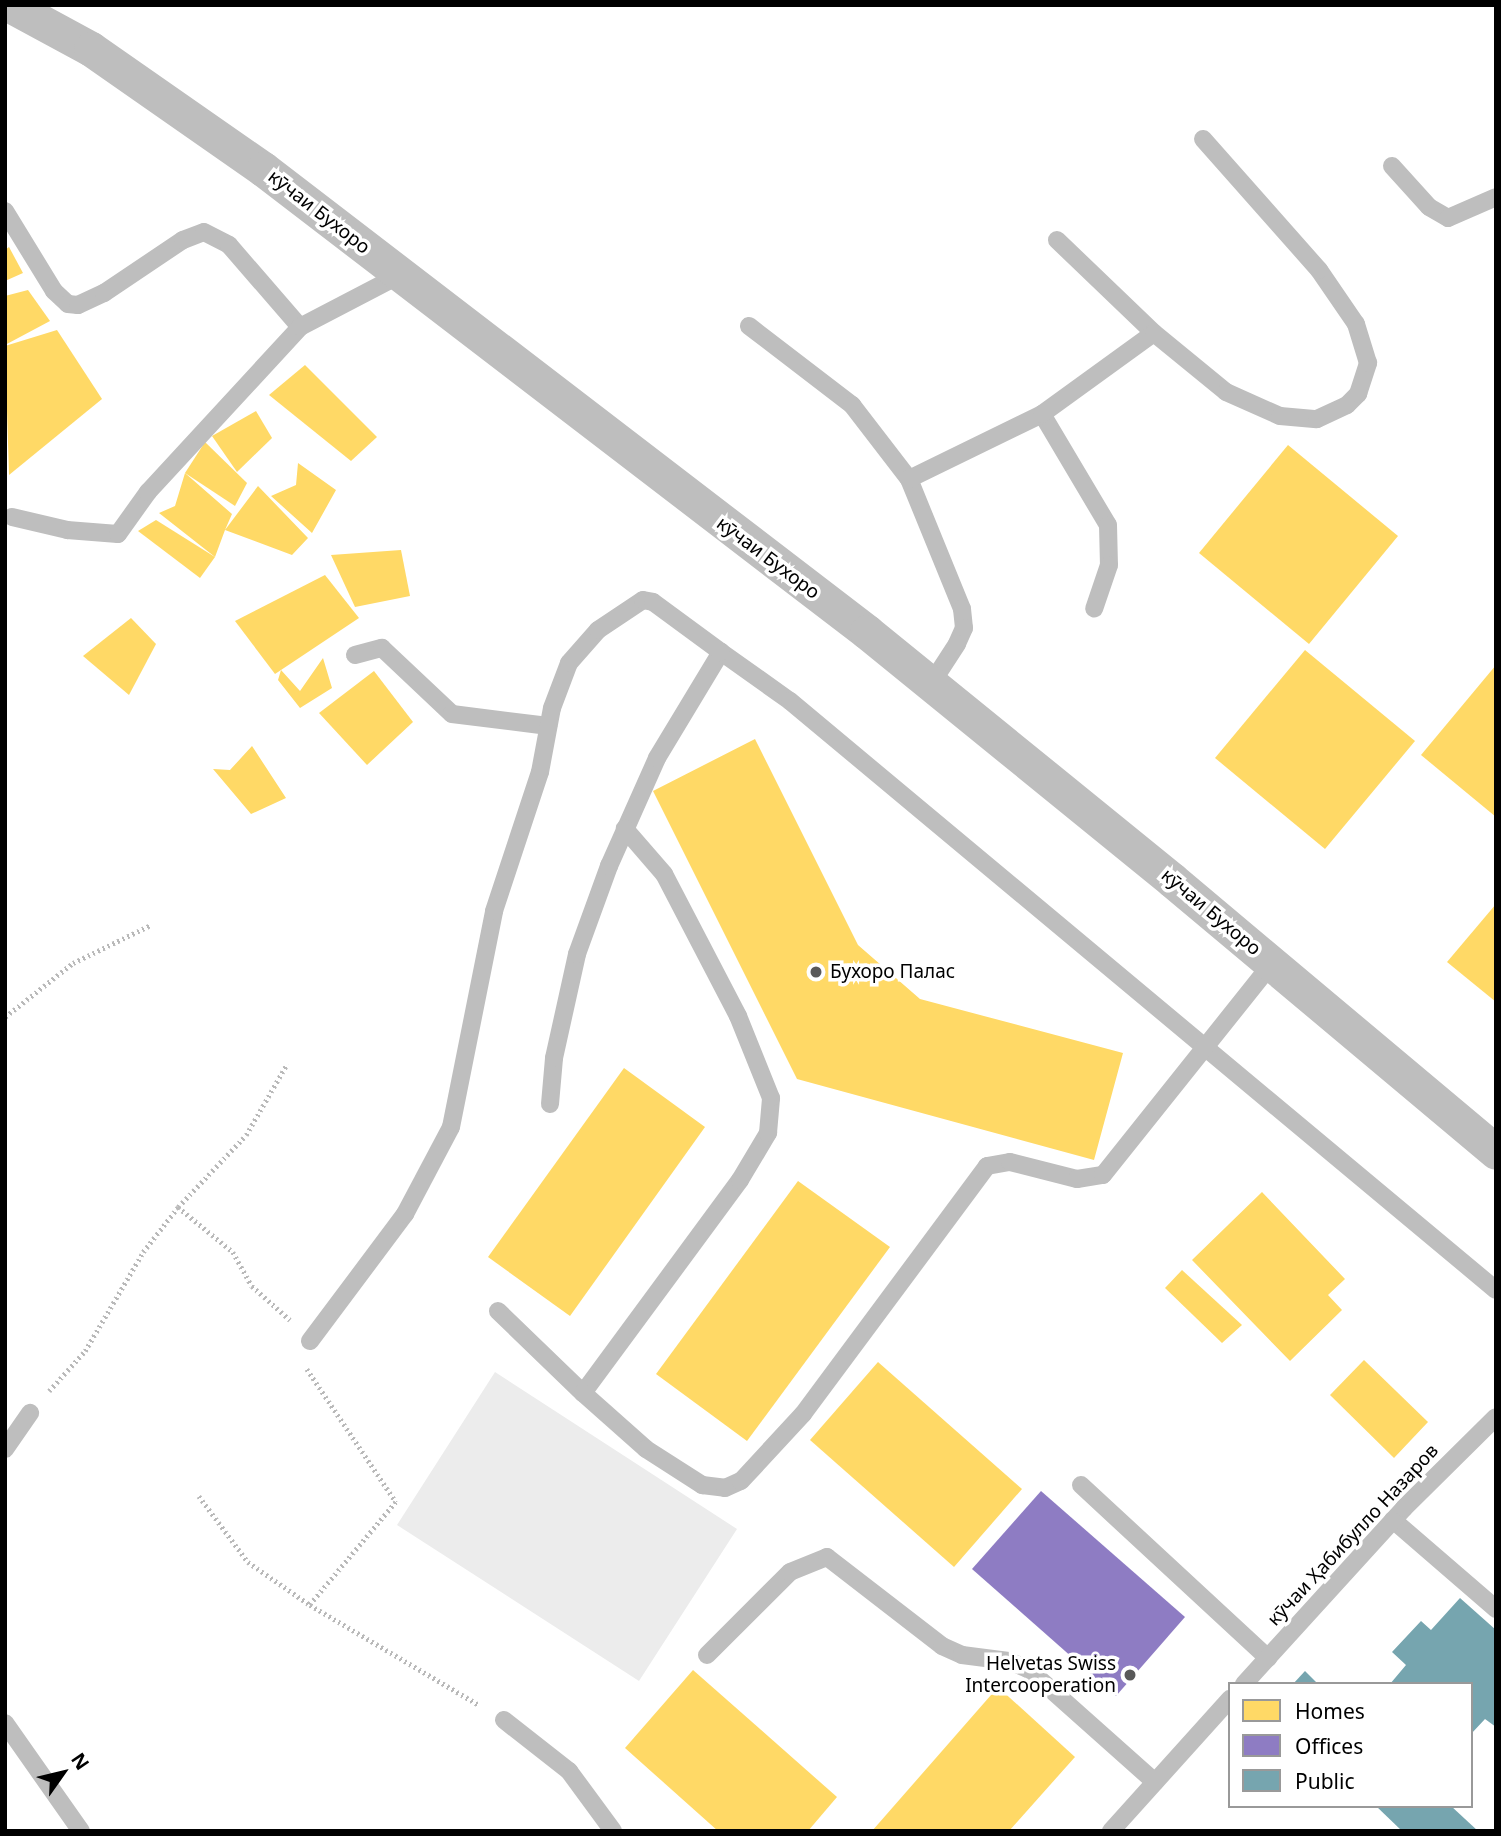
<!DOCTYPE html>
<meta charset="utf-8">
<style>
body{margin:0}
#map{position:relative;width:1501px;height:1836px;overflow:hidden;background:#fff;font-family:"Noto Sans",sans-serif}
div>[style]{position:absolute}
.green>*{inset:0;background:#ececec}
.homes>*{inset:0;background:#ffd966}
.offices>*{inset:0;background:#8e7cc3}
.public>*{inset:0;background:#76a5af}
.path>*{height:4.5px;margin-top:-2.25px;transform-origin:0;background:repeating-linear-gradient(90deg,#b9b9b9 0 2px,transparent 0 5.5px)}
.service>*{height:18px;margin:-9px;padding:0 9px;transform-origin:9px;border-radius:9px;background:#bebebe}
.minor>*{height:35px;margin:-17.5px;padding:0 17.5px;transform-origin:17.5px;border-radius:17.5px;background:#bebebe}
.dots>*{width:19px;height:19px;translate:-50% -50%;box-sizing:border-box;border:4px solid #fff;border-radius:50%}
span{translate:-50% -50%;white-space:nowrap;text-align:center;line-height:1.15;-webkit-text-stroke:7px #fff;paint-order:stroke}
.street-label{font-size:19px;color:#000}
.poi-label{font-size:19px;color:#000}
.left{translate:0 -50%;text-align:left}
.right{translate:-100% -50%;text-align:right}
.frame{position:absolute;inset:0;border:7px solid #000;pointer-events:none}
.legend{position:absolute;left:1228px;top:1682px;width:245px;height:126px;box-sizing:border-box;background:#fff;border:2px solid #999;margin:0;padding:9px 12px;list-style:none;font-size:21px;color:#000}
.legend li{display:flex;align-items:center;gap:14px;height:35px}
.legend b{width:35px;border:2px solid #999}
.north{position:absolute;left:28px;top:1738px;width:70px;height:70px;-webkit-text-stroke:5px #fff;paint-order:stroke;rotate:56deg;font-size:19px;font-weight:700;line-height:28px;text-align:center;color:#000}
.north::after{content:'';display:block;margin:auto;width:24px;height:32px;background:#000;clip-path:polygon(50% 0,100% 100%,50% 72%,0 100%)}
</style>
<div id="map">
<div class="green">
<div style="clip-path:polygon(495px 1372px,737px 1529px,639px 1681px,397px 1525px)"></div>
</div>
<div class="homes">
<div style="clip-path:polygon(9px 247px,23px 273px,5px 281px,5px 250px)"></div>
<div style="clip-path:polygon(28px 290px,50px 321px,5px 345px,5px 296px)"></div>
<div style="clip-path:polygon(57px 330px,102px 399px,9px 475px,5px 346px)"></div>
<div style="clip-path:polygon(305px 365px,377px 437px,351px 461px,269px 395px)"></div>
<div style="clip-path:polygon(256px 411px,272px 438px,237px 472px,212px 436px)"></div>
<div style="clip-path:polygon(205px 442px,247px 483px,235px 506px,185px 473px)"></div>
<div style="clip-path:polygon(1288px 445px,1398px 536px,1309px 644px,1199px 553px)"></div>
<div style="clip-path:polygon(298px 463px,336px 490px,312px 533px,271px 496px,296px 485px)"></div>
<div style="clip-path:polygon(185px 473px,232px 514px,225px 530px,258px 486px,308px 538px,292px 555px,225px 530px,215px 557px,159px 513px,175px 506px)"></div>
<div style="clip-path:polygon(156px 520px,215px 557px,200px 578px,138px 531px)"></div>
<div style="clip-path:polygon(401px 550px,410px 596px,355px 607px,331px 555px)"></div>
<div style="clip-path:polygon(325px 575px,359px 618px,275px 674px,235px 621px)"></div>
<div style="clip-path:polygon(131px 618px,156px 644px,129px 695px,83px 656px)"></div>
<div style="clip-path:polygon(1305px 650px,1415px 741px,1325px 849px,1215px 758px)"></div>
<div style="clip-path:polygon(323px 658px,332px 688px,300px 708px,278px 680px,281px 670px,300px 691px)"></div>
<div style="clip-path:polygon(1496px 665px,1496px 817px,1421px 755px)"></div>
<div style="clip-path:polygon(374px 671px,413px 722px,367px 765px,319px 713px)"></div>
<div style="clip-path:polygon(755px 739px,858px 945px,920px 999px,1123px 1053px,1094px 1160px,797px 1079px,653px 791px)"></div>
<div style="clip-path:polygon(252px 746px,286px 798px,251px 814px,213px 769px,230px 770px)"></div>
<div style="clip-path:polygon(1496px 904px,1496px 1002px,1447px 962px)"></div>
<div style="clip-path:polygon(624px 1068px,705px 1127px,570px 1316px,488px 1257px)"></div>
<div style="clip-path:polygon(798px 1181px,890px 1247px,747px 1441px,656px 1374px)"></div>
<div style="clip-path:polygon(1262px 1192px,1345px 1279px,1328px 1295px,1342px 1310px,1290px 1361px,1192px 1260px)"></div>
<div style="clip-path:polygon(1182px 1270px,1242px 1325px,1222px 1343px,1165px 1288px)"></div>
<div style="clip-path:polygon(1364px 1360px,1428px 1422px,1394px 1458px,1330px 1395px)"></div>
<div style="clip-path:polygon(878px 1362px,1022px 1489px,954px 1567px,810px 1440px)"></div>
<div style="clip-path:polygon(693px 1670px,837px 1797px,808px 1831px,718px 1831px,625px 1748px)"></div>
<div style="clip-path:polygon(998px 1687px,1075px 1757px,1009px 1831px,872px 1831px)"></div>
</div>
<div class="offices">
<div style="clip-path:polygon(1041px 1491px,1185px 1617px,1116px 1696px,972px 1569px)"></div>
</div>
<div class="public">
<div style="clip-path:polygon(1460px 1598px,1496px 1630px,1496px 1727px,1485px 1719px,1471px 1734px,1471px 1684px,1390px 1684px,1406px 1665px,1392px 1652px,1421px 1621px,1431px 1630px)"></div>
<div style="clip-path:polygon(1305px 1671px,1318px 1684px,1293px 1684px)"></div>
<div style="clip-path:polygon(1376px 1806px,1451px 1806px,1478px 1831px,1402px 1831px)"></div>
</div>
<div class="path">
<div style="left:5px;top:1017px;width:87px;rotate:-38.5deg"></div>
<div style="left:73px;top:963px;width:87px;rotate:-26deg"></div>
<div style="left:178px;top:1207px;width:99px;rotate:-46.6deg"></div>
<div style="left:246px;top:1135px;width:82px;rotate:-60deg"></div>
<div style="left:307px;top:1369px;width:160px;rotate:56.2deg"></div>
<div style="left:396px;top:1502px;width:134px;rotate:129.9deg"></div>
<div style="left:310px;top:1605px;width:196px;rotate:30.6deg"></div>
<div style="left:49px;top:1391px;width:54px;rotate:-48deg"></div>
<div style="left:85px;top:1351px;width:115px;rotate:-59.6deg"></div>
<div style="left:143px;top:1252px;width:57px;rotate:-52.1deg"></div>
<div style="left:178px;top:1207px;width:71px;rotate:39.3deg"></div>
<div style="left:233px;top:1252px;width:39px;rotate:61deg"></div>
<div style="left:252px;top:1286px;width:51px;rotate:41.8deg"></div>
<div style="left:199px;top:1496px;width:82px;rotate:53.4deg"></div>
<div style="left:248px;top:1562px;width:75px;rotate:34.7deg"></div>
</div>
<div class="service">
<div style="left:1392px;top:166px;width:55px;rotate:47.9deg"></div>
<div style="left:1429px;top:207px;width:22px;rotate:30deg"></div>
<div style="left:1448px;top:218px;width:52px;rotate:-23.6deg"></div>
<div style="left:5px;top:211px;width:94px;rotate:58.5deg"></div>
<div style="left:54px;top:291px;width:19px;rotate:43deg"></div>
<div style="left:68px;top:304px;width:10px;rotate:6deg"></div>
<div style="left:78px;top:305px;width:29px;rotate:-25deg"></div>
<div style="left:104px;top:293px;width:95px;rotate:-33.9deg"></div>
<div style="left:183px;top:240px;width:22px;rotate:-21deg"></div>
<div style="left:204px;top:232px;width:28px;rotate:27deg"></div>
<div style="left:229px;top:245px;width:108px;rotate:49.1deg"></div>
<div style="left:1057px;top:240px;width:134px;rotate:43.8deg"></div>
<div style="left:749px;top:326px;width:130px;rotate:37.5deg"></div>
<div style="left:852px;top:405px;width:93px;rotate:52.4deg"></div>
<div style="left:909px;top:479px;width:140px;rotate:67.8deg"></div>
<div style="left:962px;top:609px;width:19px;rotate:84deg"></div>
<div style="left:964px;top:628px;width:17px;rotate:114deg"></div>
<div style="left:957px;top:644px;width:48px;rotate:123deg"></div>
<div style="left:1042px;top:414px;width:129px;rotate:59.3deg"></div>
<div style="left:1108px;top:525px;width:40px;rotate:88.6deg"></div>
<div style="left:1109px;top:565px;width:46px;rotate:108.8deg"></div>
<div style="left:909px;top:479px;width:148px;rotate:-26deg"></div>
<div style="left:1042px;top:414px;width:138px;rotate:-35.9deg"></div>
<div style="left:1154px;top:333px;width:93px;rotate:39.3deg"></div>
<div style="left:1226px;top:392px;width:59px;rotate:24deg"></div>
<div style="left:1280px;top:416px;width:37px;rotate:5deg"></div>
<div style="left:1317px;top:419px;width:33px;rotate:-25deg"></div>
<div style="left:1347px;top:405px;width:16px;rotate:-45deg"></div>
<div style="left:1358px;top:394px;width:33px;rotate:-72deg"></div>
<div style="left:1368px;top:363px;width:41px;rotate:-107.1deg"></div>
<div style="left:1356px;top:324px;width:65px;rotate:-124.4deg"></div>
<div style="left:1319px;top:270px;width:175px;rotate:-131.5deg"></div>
<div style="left:12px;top:517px;width:57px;rotate:13.3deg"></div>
<div style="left:67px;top:530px;width:51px;rotate:4.5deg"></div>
<div style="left:118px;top:534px;width:52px;rotate:-54.5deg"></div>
<div style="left:148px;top:492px;width:224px;rotate:-47.3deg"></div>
<div style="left:300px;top:327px;width:113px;rotate:-27.5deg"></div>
<div style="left:355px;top:655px;width:28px;rotate:-15deg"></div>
<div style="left:382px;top:648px;width:96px;rotate:43.3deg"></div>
<div style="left:452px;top:714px;width:97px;rotate:7.1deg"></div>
<div style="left:550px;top:1104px;width:46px;rotate:-85deg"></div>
<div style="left:554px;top:1058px;width:107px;rotate:-77.5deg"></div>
<div style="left:577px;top:954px;width:94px;rotate:-70deg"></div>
<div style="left:609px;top:866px;width:118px;rotate:-66deg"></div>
<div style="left:657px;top:758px;width:124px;rotate:-58.9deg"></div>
<div style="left:721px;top:652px;width:85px;rotate:35.4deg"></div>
<div style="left:790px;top:701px;width:919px;rotate:39.84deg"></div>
<div style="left:498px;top:1311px;width:118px;rotate:44deg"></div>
<div style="left:583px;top:1393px;width:265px;rotate:-53.6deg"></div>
<div style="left:740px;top:1180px;width:55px;rotate:-59.2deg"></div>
<div style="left:768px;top:1133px;width:35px;rotate:-85deg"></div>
<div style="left:771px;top:1098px;width:88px;rotate:-111.9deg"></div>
<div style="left:738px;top:1016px;width:160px;rotate:-117.5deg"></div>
<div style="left:664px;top:874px;width:60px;rotate:-130.9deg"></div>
<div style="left:310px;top:1341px;width:159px;rotate:-53.2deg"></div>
<div style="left:405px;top:1214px;width:98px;rotate:-62.1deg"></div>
<div style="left:451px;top:1127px;width:220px;rotate:-78.7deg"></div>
<div style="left:494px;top:911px;width:146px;rotate:-71.7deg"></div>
<div style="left:540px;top:772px;width:65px;rotate:-79.4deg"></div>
<div style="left:552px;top:708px;width:48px;rotate:-69.3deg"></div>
<div style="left:569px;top:663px;width:44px;rotate:-48.7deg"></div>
<div style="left:598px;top:630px;width:54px;rotate:-33.7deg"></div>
<div style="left:643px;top:600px;width:10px;rotate:11deg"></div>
<div style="left:653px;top:602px;width:84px;rotate:36.3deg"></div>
<div style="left:583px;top:1393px;width:84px;rotate:41.6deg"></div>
<div style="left:646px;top:1449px;width:67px;rotate:32.7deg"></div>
<div style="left:702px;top:1485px;width:23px;rotate:7deg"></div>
<div style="left:725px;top:1488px;width:17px;rotate:-24deg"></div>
<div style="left:741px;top:1481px;width:91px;rotate:-47.2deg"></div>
<div style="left:803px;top:1414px;width:309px;rotate:-53.4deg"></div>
<div style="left:987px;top:1166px;width:23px;rotate:-10deg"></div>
<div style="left:1010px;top:1162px;width:69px;rotate:14.2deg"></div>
<div style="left:1077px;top:1179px;width:26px;rotate:-9deg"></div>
<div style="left:1103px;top:1175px;width:271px;rotate:-51.4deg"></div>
<div style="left:5px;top:1449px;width:44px;rotate:-55.2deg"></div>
<div style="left:1081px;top:1485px;width:255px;rotate:42.8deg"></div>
<div style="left:1393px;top:1520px;width:136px;rotate:40.8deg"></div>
<div style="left:707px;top:1655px;width:117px;rotate:-45deg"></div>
<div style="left:790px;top:1572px;width:40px;rotate:-22deg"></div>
<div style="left:827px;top:1557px;width:145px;rotate:37.7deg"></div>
<div style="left:942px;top:1646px;width:22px;rotate:24deg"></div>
<div style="left:962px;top:1655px;width:47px;rotate:7.3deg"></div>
<div style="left:1009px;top:1661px;width:21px;rotate:23deg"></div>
<div style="left:1028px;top:1669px;width:170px;rotate:41.7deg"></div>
<div style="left:1244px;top:1684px;width:238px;rotate:-47.7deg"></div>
<div style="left:1404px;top:1508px;width:129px;rotate:-44.7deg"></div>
<div style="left:504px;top:1720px;width:83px;rotate:38.1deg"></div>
<div style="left:569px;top:1771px;width:74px;rotate:53.7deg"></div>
<div style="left:5px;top:1723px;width:132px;rotate:54.9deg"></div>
<div style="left:1111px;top:1831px;width:178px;rotate:-48deg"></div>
</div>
<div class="minor">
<div style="left:10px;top:5px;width:92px;rotate:28.5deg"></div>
<div style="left:91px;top:49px;width:210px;rotate:34.9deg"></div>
<div style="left:263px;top:169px;width:761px;rotate:37.47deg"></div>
<div style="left:867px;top:632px;width:393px;rotate:39.1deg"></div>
<div style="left:1172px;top:880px;width:423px;rotate:40deg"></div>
</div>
<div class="dots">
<div style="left:816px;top:972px;background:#595959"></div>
<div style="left:1130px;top:1675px;background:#595959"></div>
</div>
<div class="street-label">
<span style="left:319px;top:212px;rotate:38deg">кӯчаи Бухоро</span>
<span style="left:768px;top:558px;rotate:37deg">кӯчаи Бухоро</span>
<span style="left:1211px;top:912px;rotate:40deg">кӯчаи Бухоро</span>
<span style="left:1353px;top:1535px;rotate:-47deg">кӯчаи Ҳабибулло Назаров</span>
</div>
<div class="poi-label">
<span class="left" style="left:830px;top:972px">Бухоро Палас</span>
<span class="right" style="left:1116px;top:1675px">Helvetas Swiss<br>Intercooperation</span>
</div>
<div class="frame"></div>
<ul class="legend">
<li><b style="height:19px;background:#ffd966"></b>Homes</li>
<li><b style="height:19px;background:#8e7cc3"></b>Offices</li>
<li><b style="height:19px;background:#76a5af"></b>Public</li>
</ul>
<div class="north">N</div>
</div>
